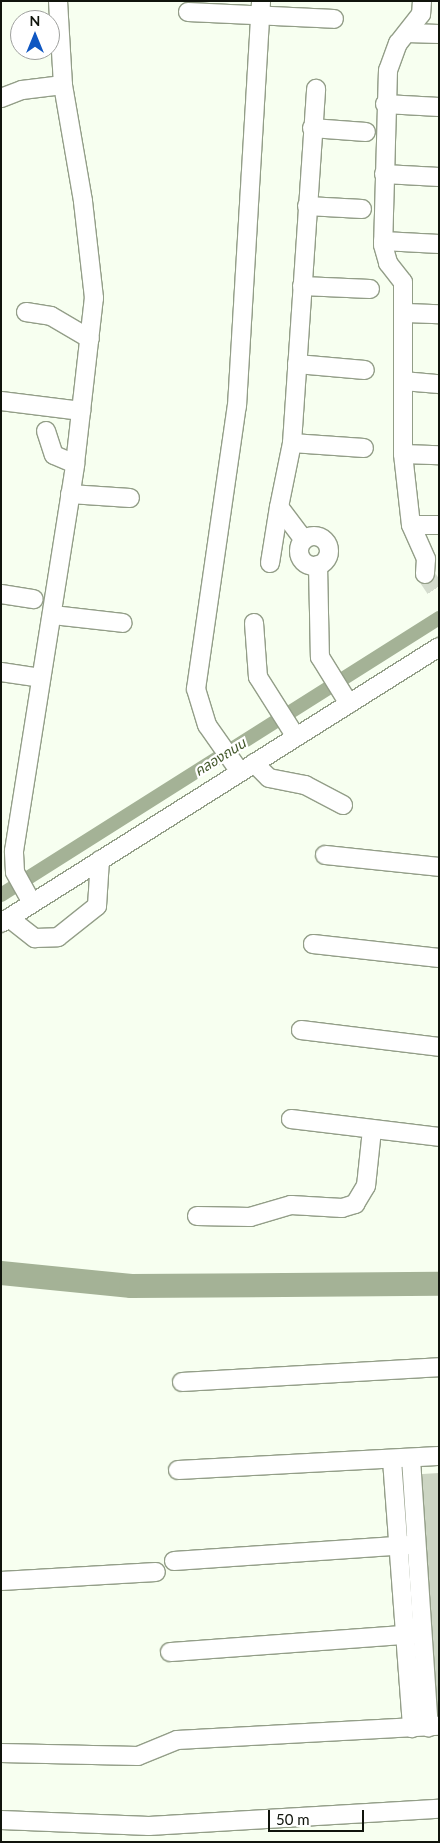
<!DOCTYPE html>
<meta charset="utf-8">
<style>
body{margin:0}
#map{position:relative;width:440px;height:1843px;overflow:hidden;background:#f7fff0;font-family:Lato,"Noto Sans Thai",sans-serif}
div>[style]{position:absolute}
.green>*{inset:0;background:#ccd5c3}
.canal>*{height:14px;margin:-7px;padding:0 7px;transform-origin:7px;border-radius:7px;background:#a4b296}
.river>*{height:24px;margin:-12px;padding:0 12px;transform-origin:12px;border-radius:12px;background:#a4b296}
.minor-tunnel>*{height:18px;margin-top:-9px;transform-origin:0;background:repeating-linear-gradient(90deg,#d4dcce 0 18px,transparent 0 27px)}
.roads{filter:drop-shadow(1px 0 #939e88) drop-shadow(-1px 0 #939e88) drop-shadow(0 1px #939e88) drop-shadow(0 -1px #939e88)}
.minor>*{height:18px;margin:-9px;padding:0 9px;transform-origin:9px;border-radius:9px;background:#fff}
.minor>.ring{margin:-9px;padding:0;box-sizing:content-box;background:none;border:18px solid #fff;border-radius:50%}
span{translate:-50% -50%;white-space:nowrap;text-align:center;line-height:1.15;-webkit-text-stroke:4.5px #fff;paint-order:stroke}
.water-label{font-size:14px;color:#43582b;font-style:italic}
.frame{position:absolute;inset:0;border:2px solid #10140c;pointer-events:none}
.north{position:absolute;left:10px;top:10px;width:50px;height:50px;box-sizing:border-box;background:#fff;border:1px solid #9fa19e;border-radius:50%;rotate:0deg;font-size:14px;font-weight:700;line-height:20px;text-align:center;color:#10140c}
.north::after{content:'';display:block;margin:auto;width:18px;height:22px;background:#0f57c2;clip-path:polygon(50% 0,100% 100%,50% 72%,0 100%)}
.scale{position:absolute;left:268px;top:1810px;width:96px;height:22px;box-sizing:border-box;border:2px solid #10140c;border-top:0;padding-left:6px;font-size:15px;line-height:18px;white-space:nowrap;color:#10140c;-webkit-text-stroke:4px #fff;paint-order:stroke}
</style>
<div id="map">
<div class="green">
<div style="clip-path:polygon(439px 1473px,439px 1711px,424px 1712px,406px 1475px)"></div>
</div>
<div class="canal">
<div style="left:1px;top:895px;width:518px;rotate:-32.31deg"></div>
</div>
<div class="river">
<div style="left:1px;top:1273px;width:131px;rotate:5.7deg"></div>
<div style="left:131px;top:1286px;width:308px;rotate:-0.4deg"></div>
</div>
<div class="minor-tunnel">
<div style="left:425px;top:574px;width:25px;rotate:56deg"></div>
</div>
<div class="roads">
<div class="minor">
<div style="left:422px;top:1px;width:13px;rotate:94deg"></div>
<div style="left:421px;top:14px;width:37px;rotate:128deg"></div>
<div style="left:398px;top:43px;width:29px;rotate:110deg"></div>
<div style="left:388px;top:70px;width:175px;rotate:91.6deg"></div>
<div style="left:383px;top:245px;width:19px;rotate:74deg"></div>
<div style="left:388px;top:263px;width:24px;rotate:52deg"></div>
<div style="left:403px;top:282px;width:172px;rotate:90deg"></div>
<div style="left:403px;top:454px;width:71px;rotate:83.6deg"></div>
<div style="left:411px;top:525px;width:37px;rotate:66deg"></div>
<div style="left:426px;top:559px;width:15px;rotate:94deg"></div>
<div style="left:188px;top:12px;width:146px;rotate:2.7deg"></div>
<div style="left:407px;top:33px;width:32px;rotate:2deg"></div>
<div style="left:1px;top:98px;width:22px;rotate:-21deg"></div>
<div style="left:22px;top:90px;width:41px;rotate:-7deg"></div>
<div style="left:385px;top:104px;width:54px;rotate:3.2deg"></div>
<div style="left:312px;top:128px;width:54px;rotate:4.2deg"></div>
<div style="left:384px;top:174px;width:55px;rotate:3.1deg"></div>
<div style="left:307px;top:206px;width:55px;rotate:3.1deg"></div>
<div style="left:383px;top:241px;width:56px;rotate:3.1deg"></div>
<div style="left:302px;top:286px;width:68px;rotate:2.5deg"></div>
<div style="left:26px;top:312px;width:25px;rotate:9deg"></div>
<div style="left:51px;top:316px;width:45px;rotate:30.5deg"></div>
<div style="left:406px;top:313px;width:33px;rotate:2deg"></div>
<div style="left:297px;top:364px;width:68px;rotate:5deg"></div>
<div style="left:403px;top:381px;width:36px;rotate:5deg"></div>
<div style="left:1px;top:401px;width:81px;rotate:7.1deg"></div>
<div style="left:46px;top:431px;width:25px;rotate:72deg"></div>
<div style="left:54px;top:455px;width:23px;rotate:23deg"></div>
<div style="left:292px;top:443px;width:72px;rotate:4deg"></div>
<div style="left:403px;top:454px;width:36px;rotate:2deg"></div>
<div style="left:70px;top:494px;width:60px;rotate:3.8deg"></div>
<div style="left:411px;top:525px;width:28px"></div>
<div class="ring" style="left:299px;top:536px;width:12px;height:12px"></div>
<div style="left:304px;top:540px;width:41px;rotate:-127.1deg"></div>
<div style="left:279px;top:507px;width:65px;rotate:-78.5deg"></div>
<div style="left:292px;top:443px;width:355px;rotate:-86.1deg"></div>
<div style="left:270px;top:563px;width:57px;rotate:-80.9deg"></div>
<div style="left:318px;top:565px;width:92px;rotate:88.8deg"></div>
<div style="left:320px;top:657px;width:55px;rotate:58.3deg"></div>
<div style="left:1px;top:594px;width:33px;rotate:9deg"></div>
<div style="left:53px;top:615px;width:70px;rotate:6.5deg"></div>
<div style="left:254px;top:623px;width:54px;rotate:85.8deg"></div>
<div style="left:258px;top:677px;width:71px;rotate:57.7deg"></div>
<div style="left:1px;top:672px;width:40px;rotate:8.5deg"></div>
<div style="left:254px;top:763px;width:21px;rotate:45deg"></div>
<div style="left:269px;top:778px;width:37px;rotate:11deg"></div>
<div style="left:305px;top:785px;width:43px;rotate:27.8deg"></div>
<div style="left:240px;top:772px;width:57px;rotate:-125.1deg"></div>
<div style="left:207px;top:725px;width:38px;rotate:-107deg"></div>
<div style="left:196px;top:689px;width:286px;rotate:-81.8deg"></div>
<div style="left:237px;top:406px;width:406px;rotate:-86.6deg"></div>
<div style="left:325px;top:855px;width:115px;rotate:6deg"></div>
<div style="left:32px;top:903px;width:35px;rotate:-119deg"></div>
<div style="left:15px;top:872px;width:21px;rotate:-93deg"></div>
<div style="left:14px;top:851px;width:392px;rotate:-81deg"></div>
<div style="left:75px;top:464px;width:167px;rotate:-83.5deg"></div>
<div style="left:94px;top:298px;width:98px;rotate:-96.5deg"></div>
<div style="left:83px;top:201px;width:118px;rotate:-99.8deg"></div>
<div style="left:63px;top:85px;width:84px;rotate:-93.4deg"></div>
<div style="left:9px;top:918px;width:33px;rotate:38deg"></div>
<div style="left:35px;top:938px;width:23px;rotate:-2deg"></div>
<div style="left:58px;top:937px;width:50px;rotate:-38.5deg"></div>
<div style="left:97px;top:906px;width:46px;rotate:-86.3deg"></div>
<div style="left:1px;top:923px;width:518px;rotate:-32.22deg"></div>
<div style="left:313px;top:944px;width:127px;rotate:6.3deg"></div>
<div style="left:301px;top:1030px;width:139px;rotate:7deg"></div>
<div style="left:291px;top:1119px;width:149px;rotate:6.9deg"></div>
<div style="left:197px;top:1216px;width:53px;rotate:1.1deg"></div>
<div style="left:250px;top:1217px;width:43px;rotate:-16.3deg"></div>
<div style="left:291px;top:1205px;width:51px;rotate:3.4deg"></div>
<div style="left:342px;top:1208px;width:14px;rotate:-17deg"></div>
<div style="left:355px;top:1204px;width:21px;rotate:-59deg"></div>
<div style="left:366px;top:1186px;width:56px;rotate:-83.9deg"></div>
<div style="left:182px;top:1382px;width:257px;rotate:-3.3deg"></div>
<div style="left:411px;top:1459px;width:269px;rotate:86.2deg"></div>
<div style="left:392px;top:1460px;width:269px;rotate:85.7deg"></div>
<div style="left:178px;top:1470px;width:261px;rotate:-3.1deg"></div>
<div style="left:174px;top:1561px;width:237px;rotate:-3.9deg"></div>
<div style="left:1px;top:1581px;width:155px;rotate:-3.3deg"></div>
<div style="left:170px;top:1652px;width:248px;rotate:-4.2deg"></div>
<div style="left:1px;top:1753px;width:137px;rotate:1.3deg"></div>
<div style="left:138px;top:1756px;width:42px;rotate:-22.3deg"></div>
<div style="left:177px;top:1740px;width:262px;rotate:-3.1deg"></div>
<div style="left:1px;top:1820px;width:148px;rotate:2.3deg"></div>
<div style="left:149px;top:1826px;width:290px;rotate:-3.4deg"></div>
</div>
</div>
<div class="water-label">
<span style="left:220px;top:757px;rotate:-32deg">คลองถนน</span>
</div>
<div class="frame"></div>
<div class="north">N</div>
<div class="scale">50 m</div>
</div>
